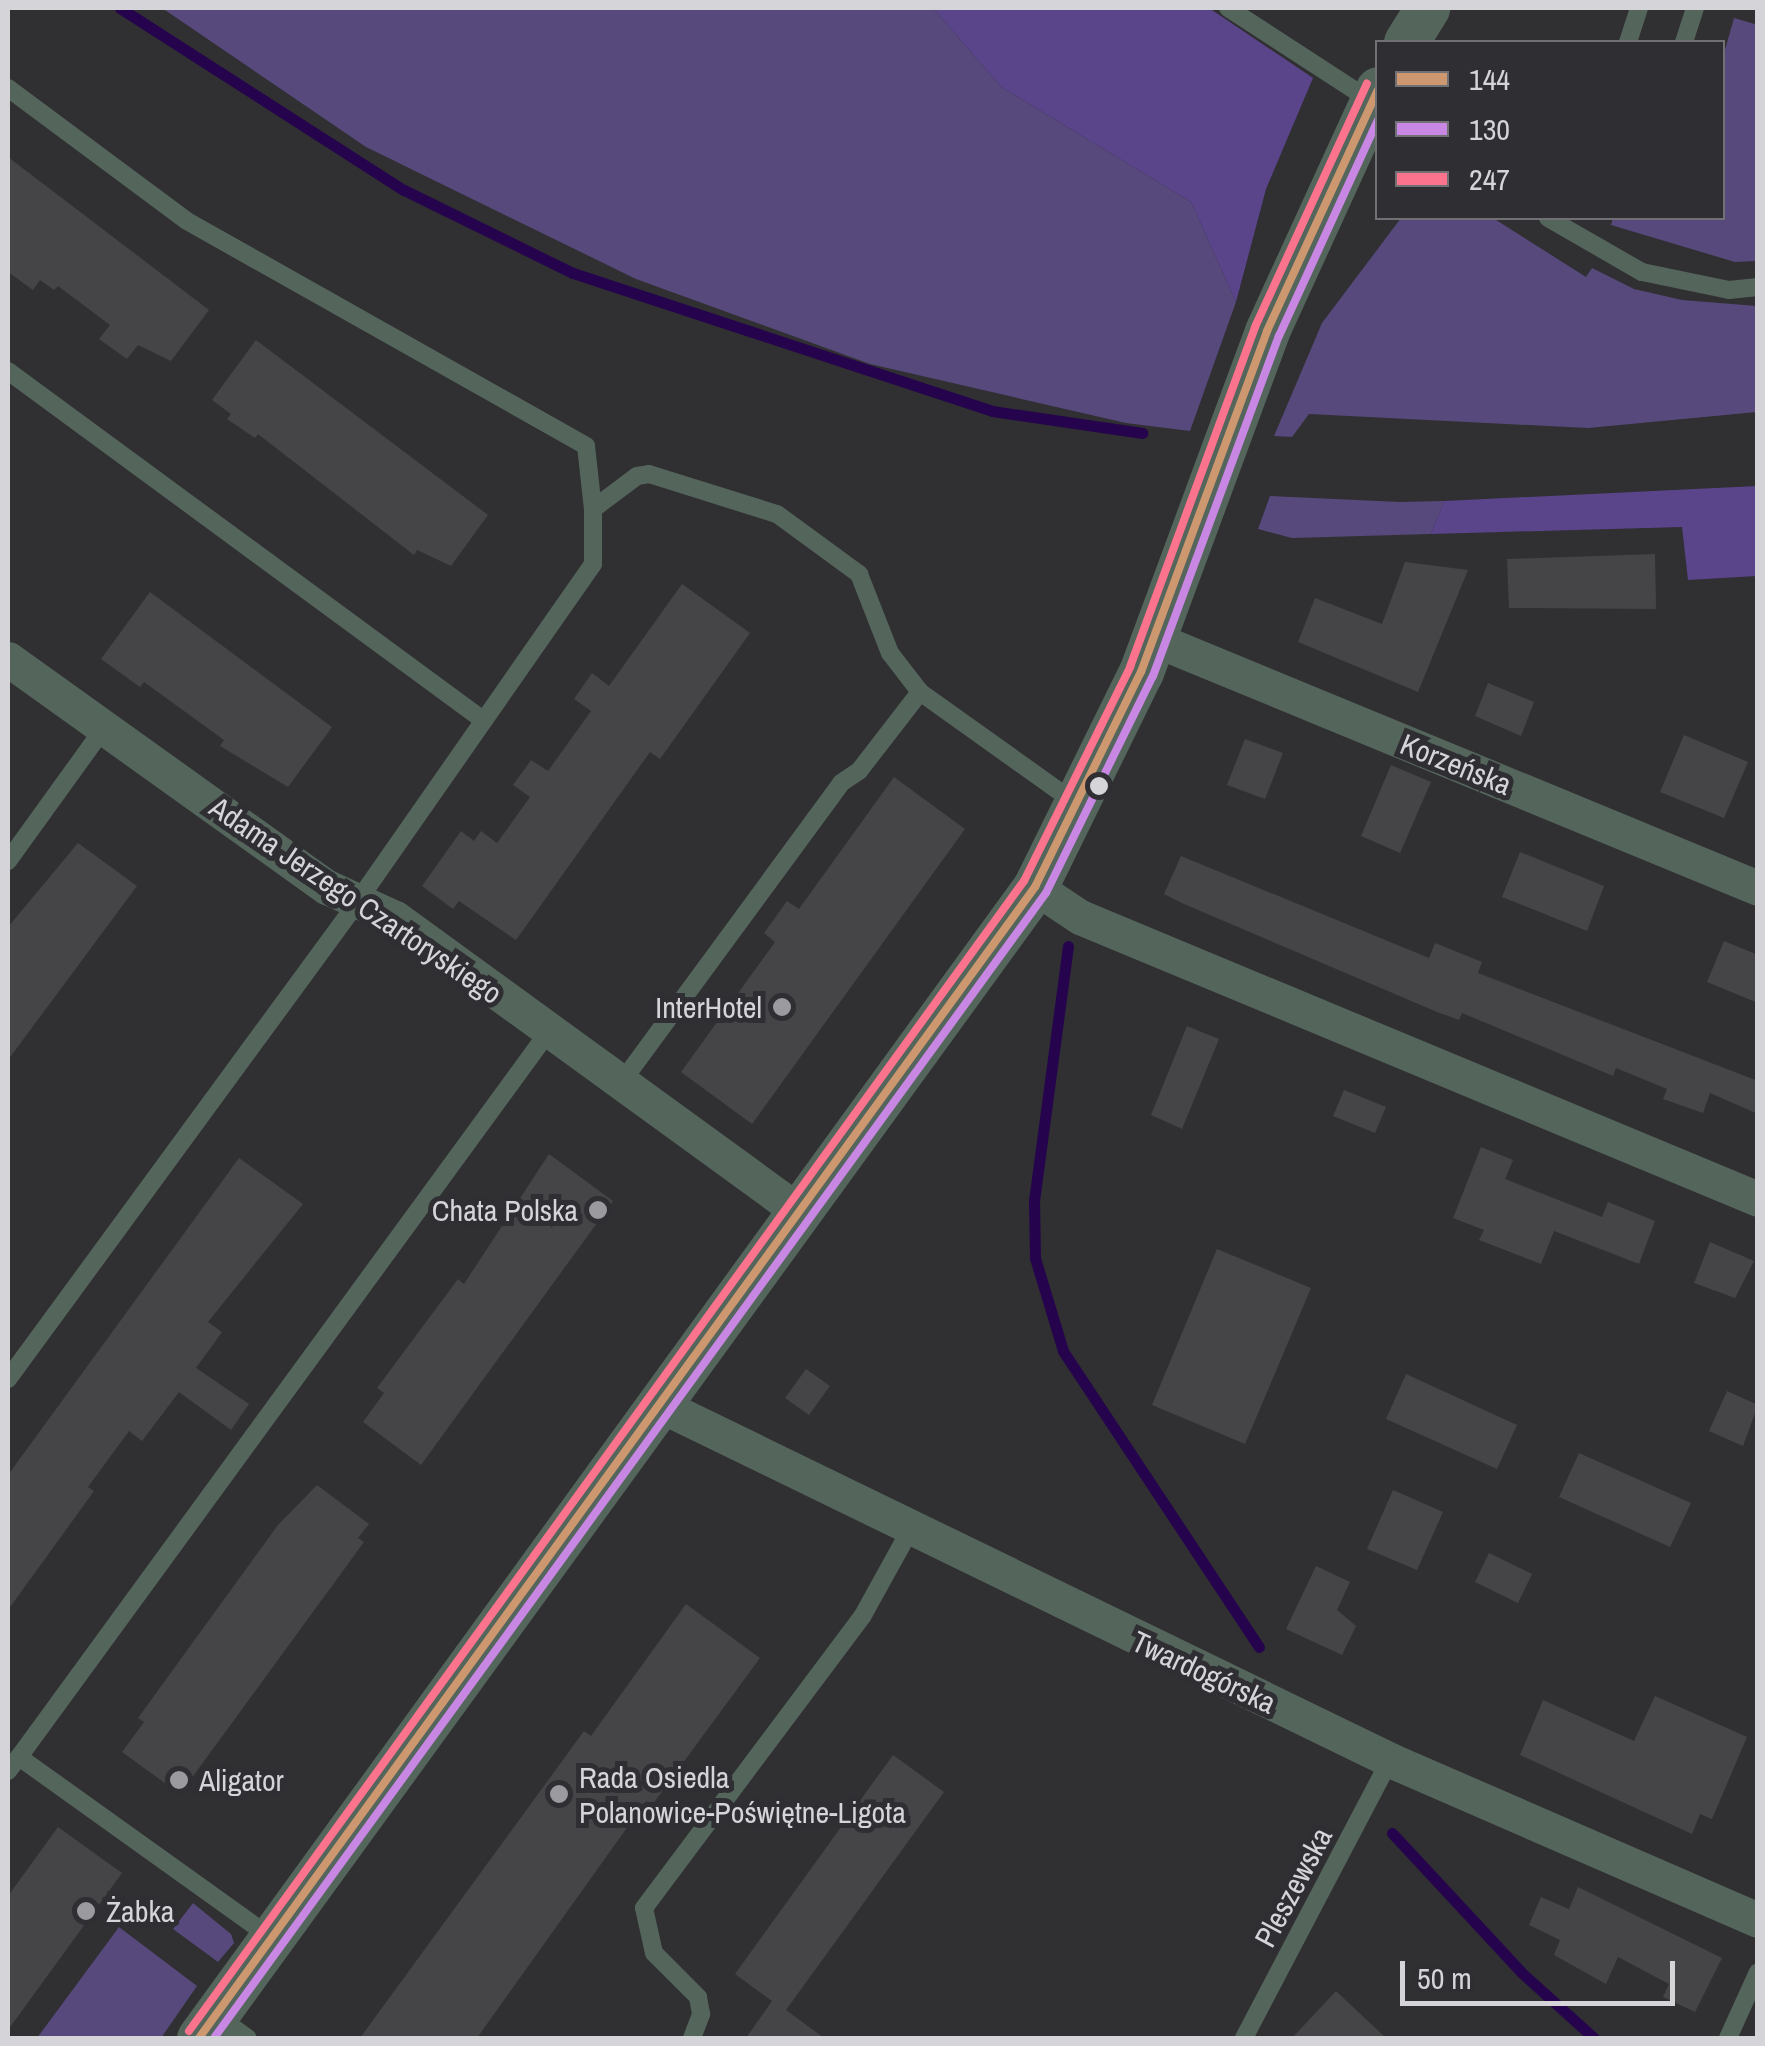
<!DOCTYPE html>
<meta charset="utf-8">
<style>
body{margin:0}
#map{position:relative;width:1765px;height:2046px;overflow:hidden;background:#302f32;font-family:"Archivo Narrow",sans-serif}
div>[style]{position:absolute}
.green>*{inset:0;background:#57497c}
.forest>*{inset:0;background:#5a448a}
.stream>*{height:11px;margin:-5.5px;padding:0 5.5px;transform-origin:5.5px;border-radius:5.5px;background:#25044d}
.building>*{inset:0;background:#454547}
.service>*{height:18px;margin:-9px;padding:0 9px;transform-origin:9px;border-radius:9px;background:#54655c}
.minor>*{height:35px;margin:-17.5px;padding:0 17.5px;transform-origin:17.5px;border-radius:17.5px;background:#54655c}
.tertiary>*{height:45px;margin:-22.5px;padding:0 22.5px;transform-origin:22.5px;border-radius:22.5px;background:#54655c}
.bus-1>*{height:8px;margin:-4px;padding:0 4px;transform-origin:4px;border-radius:4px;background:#cd976f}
.bus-2>*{height:8px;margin:-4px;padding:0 4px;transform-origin:4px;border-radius:4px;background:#c787e3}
.bus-3>*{height:8px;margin:-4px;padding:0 4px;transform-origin:4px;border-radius:4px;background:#fc738d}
.dots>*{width:28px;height:28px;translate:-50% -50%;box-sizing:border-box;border:5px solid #2f2e33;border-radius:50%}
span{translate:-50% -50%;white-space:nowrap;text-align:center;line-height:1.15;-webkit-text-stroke:10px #2f2e33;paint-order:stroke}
.street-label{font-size:30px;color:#d5d4d8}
.poi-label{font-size:30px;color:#d5d4d8}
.right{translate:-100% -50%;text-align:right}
.left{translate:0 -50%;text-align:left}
.frame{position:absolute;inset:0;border:10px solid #d5d4d8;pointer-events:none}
.legend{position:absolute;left:1375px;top:40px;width:350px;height:180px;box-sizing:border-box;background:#2f2e33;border:2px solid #717075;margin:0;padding:12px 18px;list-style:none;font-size:30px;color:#d5d4d8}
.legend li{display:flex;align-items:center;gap:20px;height:50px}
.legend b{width:50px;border:2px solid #717075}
.scale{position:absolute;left:1400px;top:1961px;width:275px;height:45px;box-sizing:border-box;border:5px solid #d5d4d8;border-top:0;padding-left:12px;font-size:30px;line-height:35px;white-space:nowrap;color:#d5d4d8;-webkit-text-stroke:8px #2f2e33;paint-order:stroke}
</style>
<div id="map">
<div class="green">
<div style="clip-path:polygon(162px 8px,933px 8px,1001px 87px,1191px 202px,1236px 302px,1190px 431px,1126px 423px,870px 364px,636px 279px,366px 147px)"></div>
<div style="clip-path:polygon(1734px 18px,1758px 25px,1757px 261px,1735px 262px,1611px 225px,1613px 218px,1722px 218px,1723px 57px)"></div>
<div style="clip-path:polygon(1401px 218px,1493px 218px,1586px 277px,1592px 268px,1634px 289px,1682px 300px,1757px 306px,1757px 412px,1588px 428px,1309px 414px,1292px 437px,1274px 436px,1322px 323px)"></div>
<div style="clip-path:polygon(1270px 496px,1400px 502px,1444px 501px,1431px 534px,1292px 538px,1258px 529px)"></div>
<div style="clip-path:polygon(193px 1903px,231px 1934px,234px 1943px,218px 1962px,173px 1929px)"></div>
<div style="clip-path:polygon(119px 1927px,197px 1986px,161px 2038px,37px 2038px)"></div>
</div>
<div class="forest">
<div style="clip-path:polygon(933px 8px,1209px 8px,1313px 78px,1266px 189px,1236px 302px,1191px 202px,1001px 87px)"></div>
<div style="clip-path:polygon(1757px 486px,1757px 576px,1688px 580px,1682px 527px,1431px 534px,1444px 501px)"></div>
</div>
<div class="stream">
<div style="left:120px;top:8px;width:337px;rotate:32.7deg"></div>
<div style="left:404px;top:190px;width:188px;rotate:26.2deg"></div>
<div style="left:573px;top:273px;width:441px;rotate:18.2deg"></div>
<div style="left:992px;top:411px;width:152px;rotate:8.3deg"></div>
<div style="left:1068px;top:946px;width:256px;rotate:97.6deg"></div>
<div style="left:1034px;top:1200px;width:58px;rotate:89deg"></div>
<div style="left:1035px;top:1258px;width:97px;rotate:73.2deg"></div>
<div style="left:1063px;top:1351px;width:355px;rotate:56.5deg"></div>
<div style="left:1392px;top:1833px;width:191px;rotate:47.1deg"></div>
<div style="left:1522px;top:1973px;width:97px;rotate:42.1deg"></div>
</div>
<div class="building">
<div style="clip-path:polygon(8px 157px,209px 310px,171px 361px,138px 345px,127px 359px,99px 339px,110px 325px,58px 286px,54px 290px,40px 280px,33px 290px,8px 272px)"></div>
<div style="clip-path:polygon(256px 340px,488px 515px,451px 566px,417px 550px,414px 555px,258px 434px,255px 438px,227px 419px,231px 414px,212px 400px)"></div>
<div style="clip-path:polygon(1655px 554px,1656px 609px,1509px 608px,1507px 559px)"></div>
<div style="clip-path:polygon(1405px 562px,1468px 570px,1418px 692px,1298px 642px,1315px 598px,1382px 624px)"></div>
<div style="clip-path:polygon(682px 584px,750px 633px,660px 759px,650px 752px,516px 940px,459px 901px,453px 909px,422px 886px,461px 831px,474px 841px,481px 831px,497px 843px,530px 797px,513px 785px,531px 760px,548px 771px,591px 711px,574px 699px,592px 673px,609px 686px)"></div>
<div style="clip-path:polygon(150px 592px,332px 727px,288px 787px,220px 746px,224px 740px,144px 682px,140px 687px,101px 659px)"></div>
<div style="clip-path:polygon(1488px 683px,1534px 702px,1521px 736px,1475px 716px)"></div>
<div style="clip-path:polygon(1684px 735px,1748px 762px,1724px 818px,1660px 792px)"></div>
<div style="clip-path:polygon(1245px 739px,1283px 753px,1265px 799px,1227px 785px)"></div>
<div style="clip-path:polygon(1391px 765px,1431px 782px,1400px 853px,1361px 836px)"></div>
<div style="clip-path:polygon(894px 777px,965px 829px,752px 1124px,681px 1072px,775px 942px,764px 933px,787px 901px,799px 909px)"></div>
<div style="clip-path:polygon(78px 843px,137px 886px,8px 1060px,8px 927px)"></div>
<div style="clip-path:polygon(1520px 852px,1604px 886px,1587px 931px,1502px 897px)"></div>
<div style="clip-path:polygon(1181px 856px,1429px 958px,1435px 943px,1482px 962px,1478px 973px,1758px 1081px,1758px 1114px,1710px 1093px,1703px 1113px,1663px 1099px,1667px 1089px,1616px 1068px,1613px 1076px,1462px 1013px,1459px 1020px,1437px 1012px,1184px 904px,1164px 894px)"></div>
<div style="clip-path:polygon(1724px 941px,1758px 955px,1758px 1003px,1707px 982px)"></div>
<div style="clip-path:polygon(1187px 1026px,1219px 1039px,1182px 1129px,1151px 1115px)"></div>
<div style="clip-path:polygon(1344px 1090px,1386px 1107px,1375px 1133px,1333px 1116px)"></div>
<div style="clip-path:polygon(1481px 1147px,1513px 1160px,1505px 1179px,1602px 1217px,1608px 1202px,1655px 1221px,1639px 1264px,1554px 1231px,1541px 1264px,1479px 1240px,1484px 1230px,1453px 1218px)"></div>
<div style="clip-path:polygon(549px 1154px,613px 1201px,421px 1465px,363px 1422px,384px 1393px,377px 1388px,458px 1279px,464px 1284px)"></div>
<div style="clip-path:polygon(239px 1158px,303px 1204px,208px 1322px,222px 1332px,196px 1368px,249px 1404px,231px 1430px,179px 1392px,142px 1441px,129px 1431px,88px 1487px,94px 1491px,8px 1610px,8px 1475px)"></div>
<div style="clip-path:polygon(1710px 1242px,1754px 1261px,1735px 1298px,1694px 1283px)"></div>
<div style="clip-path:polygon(1217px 1249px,1311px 1288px,1245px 1444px,1152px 1405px)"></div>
<div style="clip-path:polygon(806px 1369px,830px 1386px,809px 1415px,785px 1398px)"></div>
<div style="clip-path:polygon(1406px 1374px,1517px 1425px,1497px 1469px,1386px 1419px)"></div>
<div style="clip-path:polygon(1727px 1391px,1758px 1405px,1743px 1446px,1709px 1431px)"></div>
<div style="clip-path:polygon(1579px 1453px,1691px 1503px,1670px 1547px,1559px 1497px)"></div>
<div style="clip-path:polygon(317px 1485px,369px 1524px,358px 1538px,364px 1542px,180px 1794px,122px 1752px,144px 1722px,138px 1718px,278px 1525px)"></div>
<div style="clip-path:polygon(1393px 1490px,1443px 1512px,1417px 1570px,1367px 1549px)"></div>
<div style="clip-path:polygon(1489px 1553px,1532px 1574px,1518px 1603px,1475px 1582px)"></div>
<div style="clip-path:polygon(1316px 1566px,1350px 1582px,1337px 1610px,1356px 1626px,1342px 1655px,1286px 1629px)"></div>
<div style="clip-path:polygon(686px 1604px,760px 1658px,652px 1805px,646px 1801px,477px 2038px,360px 2038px,584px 1731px,591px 1736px)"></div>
<div style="clip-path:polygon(1655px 1696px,1747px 1737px,1712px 1819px,1700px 1814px,1692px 1834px,1520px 1755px,1543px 1700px,1634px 1741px)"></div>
<div style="clip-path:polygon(893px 1755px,944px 1792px,786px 2010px,824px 2038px,746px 2038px,772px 2001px,735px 1974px)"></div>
<div style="clip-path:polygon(58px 1827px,122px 1873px,8px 2030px,8px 1896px)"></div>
<div style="clip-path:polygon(1578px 1887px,1722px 1958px,1695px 2012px,1663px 1997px,1669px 1984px,1618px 1957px,1606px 1984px,1554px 1955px,1560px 1940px,1529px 1925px,1541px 1897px,1569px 1909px)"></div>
<div style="clip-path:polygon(1336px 1991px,1386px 2038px,1292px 2038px)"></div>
</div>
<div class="service">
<div style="left:1228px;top:8px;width:173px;rotate:33deg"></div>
<div style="left:1628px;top:42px;width:36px;rotate:-72deg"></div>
<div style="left:1684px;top:42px;width:36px;rotate:-72deg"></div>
<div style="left:8px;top:88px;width:223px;rotate:36.6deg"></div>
<div style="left:187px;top:221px;width:458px;rotate:29.4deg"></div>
<div style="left:586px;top:446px;width:63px;rotate:83.7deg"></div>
<div style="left:593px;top:509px;width:55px;rotate:90deg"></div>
<div style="left:593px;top:564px;width:409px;rotate:124.9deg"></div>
<div style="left:359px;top:900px;width:594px;rotate:126.23deg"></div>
<div style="left:1548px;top:218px;width:108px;rotate:29.9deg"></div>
<div style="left:1642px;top:272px;width:89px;rotate:11.7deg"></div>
<div style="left:1729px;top:290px;width:29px;rotate:-6deg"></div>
<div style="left:8px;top:371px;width:589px;rotate:36.31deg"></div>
<div style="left:593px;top:509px;width:55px;rotate:-36.9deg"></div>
<div style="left:637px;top:476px;width:12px;rotate:-9deg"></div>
<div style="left:649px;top:474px;width:134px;rotate:17.4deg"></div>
<div style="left:777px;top:514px;width:102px;rotate:36.2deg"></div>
<div style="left:859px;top:574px;width:85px;rotate:68.6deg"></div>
<div style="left:890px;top:653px;width:49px;rotate:52.4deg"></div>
<div style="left:920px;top:692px;width:189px;rotate:35.5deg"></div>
<div style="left:8px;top:861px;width:164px;rotate:-54.2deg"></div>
<div style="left:621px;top:1083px;width:372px;rotate:-53.7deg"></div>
<div style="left:841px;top:783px;width:22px;rotate:-34deg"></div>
<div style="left:859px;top:771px;width:100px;rotate:-52.3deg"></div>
<div style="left:19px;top:1757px;width:899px;rotate:-53.87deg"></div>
<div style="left:8px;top:1771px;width:18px;rotate:-52deg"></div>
<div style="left:19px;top:1757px;width:311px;rotate:35.6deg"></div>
<div style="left:216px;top:2015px;width:39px;rotate:36deg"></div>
<div style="left:692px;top:2038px;width:26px;rotate:-69deg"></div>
<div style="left:701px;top:2014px;width:17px;rotate:-100deg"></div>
<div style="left:698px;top:1997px;width:62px;rotate:-135deg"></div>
<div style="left:654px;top:1953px;width:46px;rotate:-102.5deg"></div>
<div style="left:644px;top:1908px;width:364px;rotate:-53.2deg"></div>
<div style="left:862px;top:1617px;width:97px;rotate:-61.1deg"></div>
<div style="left:1244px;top:2038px;width:314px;rotate:-62.3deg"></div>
<div style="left:1728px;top:2038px;width:72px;rotate:-65.6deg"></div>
</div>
<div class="minor">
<div style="left:1154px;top:639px;width:653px;rotate:22.4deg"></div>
<div style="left:8px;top:659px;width:392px;rotate:35.6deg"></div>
<div style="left:327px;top:887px;width:75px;rotate:24.5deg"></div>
<div style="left:395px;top:918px;width:502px;rotate:36deg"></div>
<div style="left:1035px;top:887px;width:54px;rotate:33.7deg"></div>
<div style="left:1080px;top:917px;width:734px;rotate:22.58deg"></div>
<div style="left:660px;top:1405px;width:812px;rotate:25.93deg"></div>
<div style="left:1390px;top:1760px;width:401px;rotate:23.5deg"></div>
</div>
<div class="tertiary">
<div style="left:1406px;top:42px;width:40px;rotate:-58deg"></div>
<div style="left:199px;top:2038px;width:1423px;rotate:-54.01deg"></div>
<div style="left:1035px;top:887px;width:240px;rotate:-63.8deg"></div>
<div style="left:1141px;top:672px;width:364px;rotate:-69.7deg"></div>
<div style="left:1267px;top:331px;width:266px;rotate:-65.4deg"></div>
</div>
<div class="bus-1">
<div style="left:199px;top:2038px;width:1423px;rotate:-54.01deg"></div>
<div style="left:1035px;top:887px;width:240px;rotate:-63.8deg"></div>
<div style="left:1141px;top:672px;width:364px;rotate:-69.7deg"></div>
<div style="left:1267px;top:331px;width:265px;rotate:-65.3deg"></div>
</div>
<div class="bus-2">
<div style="left:214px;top:2038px;width:1415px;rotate:-54deg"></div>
<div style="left:1046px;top:893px;width:242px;rotate:-63.8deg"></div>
<div style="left:1153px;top:676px;width:363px;rotate:-69.7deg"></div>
<div style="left:1279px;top:336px;width:238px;rotate:-65.4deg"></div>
</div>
<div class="bus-3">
<div style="left:189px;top:2031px;width:1421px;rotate:-54.02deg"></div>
<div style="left:1024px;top:881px;width:239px;rotate:-63.6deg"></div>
<div style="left:1130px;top:667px;width:362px;rotate:-69.8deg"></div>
<div style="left:1255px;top:327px;width:268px;rotate:-65.3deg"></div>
</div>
<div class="dots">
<div style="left:1099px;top:786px;background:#d5d4d8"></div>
<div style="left:782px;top:1007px;background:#9b9a9e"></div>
<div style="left:598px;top:1210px;background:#9b9a9e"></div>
<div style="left:179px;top:1780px;background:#9b9a9e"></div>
<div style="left:559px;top:1794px;background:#9b9a9e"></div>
<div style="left:86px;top:1911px;background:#9b9a9e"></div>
</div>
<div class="street-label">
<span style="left:1456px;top:764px;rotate:22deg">Korzeńska</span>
<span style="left:356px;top:900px;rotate:34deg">Adama Jerzego Czartoryskiego</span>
<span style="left:1204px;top:1672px;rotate:25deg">Twardogórska</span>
<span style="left:1293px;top:1887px;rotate:-62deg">Pleszewska</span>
</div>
<div class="poi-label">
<span class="right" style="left:762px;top:1007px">InterHotel</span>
<span class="right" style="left:578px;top:1210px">Chata Polska</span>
<span class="left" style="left:579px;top:1794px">Rada Osiedla<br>Polanowice-Poświętne-Ligota</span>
<span class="left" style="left:199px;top:1780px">Aligator</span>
<span class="left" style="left:106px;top:1911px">Żabka</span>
</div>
<div class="frame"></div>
<ul class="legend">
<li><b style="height:12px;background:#cd976f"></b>144</li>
<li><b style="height:12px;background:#c787e3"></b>130</li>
<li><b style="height:12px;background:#fc738d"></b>247</li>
</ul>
<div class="scale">50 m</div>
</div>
